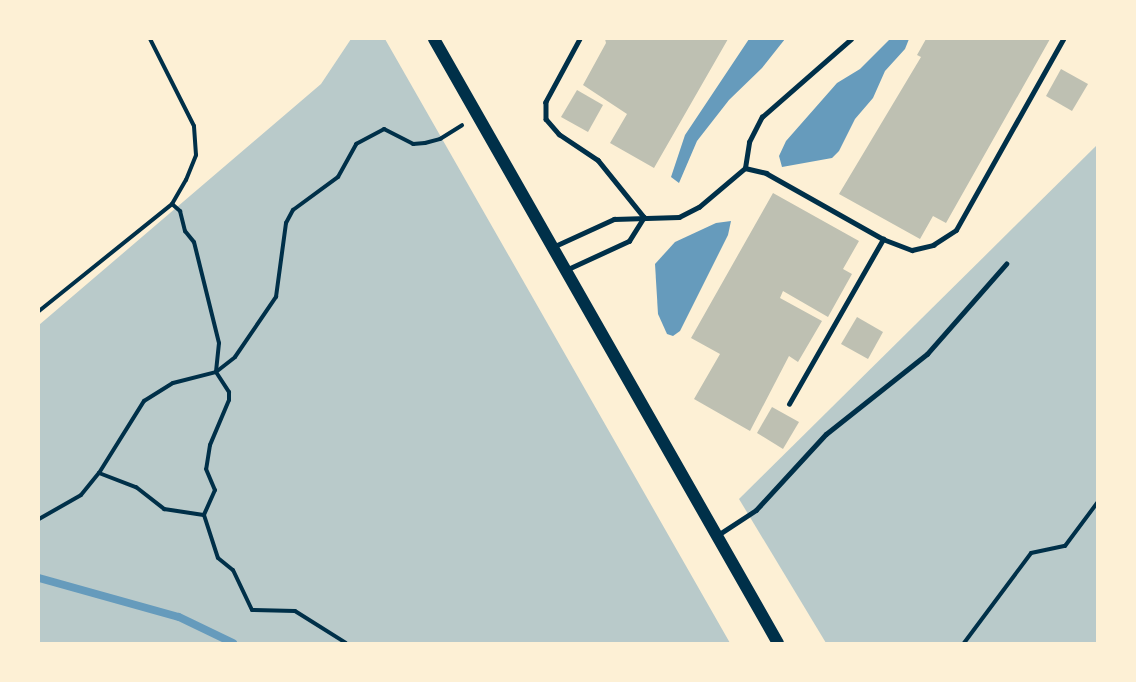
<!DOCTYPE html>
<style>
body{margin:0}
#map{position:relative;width:1136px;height:682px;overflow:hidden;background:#fdf0d5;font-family:Figtree,sans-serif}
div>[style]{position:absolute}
.green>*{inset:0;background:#b9caca}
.water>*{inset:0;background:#669bbc}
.stream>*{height:8px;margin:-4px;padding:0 4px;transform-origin:4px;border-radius:4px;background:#669bbc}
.building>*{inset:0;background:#bec0b2}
.path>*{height:4px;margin:-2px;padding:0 2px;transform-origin:2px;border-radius:2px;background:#003049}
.service>*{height:4.5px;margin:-2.25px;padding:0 2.25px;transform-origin:2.25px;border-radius:2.25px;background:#003049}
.secondary>*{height:12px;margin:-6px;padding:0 6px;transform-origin:6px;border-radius:6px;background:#003049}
span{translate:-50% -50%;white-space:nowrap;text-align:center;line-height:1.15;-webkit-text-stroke:6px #fdf0d5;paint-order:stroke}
.frame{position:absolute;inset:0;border:40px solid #fdf0d5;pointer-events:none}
</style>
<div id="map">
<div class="green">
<div style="clip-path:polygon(351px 39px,385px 39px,730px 643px,39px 643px,39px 325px,321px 84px)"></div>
<div style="clip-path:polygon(1097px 145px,1097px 643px,826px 643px,739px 499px)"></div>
</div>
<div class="water">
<div style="clip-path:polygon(749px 39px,785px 39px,762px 68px,729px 100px,697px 141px,679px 183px,671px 177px,685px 135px)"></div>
<div style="clip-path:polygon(890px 39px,909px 39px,905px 49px,885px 71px,873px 98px,855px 119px,839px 151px,832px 158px,782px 167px,779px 156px,786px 141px,837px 83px,860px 69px)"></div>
<div style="clip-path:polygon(731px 221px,728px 235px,680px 331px,673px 336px,667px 334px,658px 314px,655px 264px,675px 242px,716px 223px)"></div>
</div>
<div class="stream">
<div style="left:39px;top:578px;width:145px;rotate:15.6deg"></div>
<div style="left:179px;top:617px;width:60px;rotate:25.7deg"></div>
</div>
<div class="building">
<div style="clip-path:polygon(605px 39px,728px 39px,654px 168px,610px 143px,627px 114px,583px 85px,606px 43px)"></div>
<div style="clip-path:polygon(926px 39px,1050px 39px,946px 223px,933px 216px,920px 239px,839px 194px,921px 57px,917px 55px)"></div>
<div style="clip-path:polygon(1061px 69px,1088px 84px,1072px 111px,1046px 96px)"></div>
<div style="clip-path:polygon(577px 90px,603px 105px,588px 132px,561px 117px)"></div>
<div style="clip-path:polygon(773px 193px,859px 241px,843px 269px,852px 274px,828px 317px,783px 291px,780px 298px,822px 321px,798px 362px,789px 356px,750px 431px,694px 399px,720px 354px,691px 338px)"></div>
<div style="clip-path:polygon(857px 317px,883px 332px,868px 359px,841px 344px)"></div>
<div style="clip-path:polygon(772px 407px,799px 422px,783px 449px,757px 433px)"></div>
</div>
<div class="path">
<div style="left:172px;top:204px;width:11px;rotate:41deg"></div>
<div style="left:180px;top:211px;width:21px;rotate:76deg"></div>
<div style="left:185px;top:231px;width:14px;rotate:51deg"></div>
<div style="left:194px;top:242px;width:104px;rotate:76.1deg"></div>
<div style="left:219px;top:343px;width:29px;rotate:96deg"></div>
<div style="left:216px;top:372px;width:24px;rotate:57deg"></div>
<div style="left:229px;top:392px;width:8px;rotate:90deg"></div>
<div style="left:229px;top:400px;width:49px;rotate:112.9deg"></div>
<div style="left:210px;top:445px;width:24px;rotate:99deg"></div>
<div style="left:206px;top:469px;width:23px;rotate:67deg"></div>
<div style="left:215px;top:490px;width:27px;rotate:114deg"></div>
<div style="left:39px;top:311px;width:171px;rotate:-38.8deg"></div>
<div style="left:172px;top:204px;width:28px;rotate:-60deg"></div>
<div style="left:186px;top:180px;width:27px;rotate:-68deg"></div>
<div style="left:196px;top:155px;width:29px;rotate:-94deg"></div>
<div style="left:194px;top:126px;width:97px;rotate:-116.8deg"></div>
<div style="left:99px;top:473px;width:40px;rotate:21deg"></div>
<div style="left:136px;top:487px;width:36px;rotate:38deg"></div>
<div style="left:164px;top:509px;width:40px;rotate:8.5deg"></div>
<div style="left:204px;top:515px;width:45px;rotate:72deg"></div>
<div style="left:218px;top:558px;width:19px;rotate:39deg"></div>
<div style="left:233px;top:570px;width:44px;rotate:64.6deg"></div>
<div style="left:252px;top:610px;width:43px;rotate:1.3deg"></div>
<div style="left:295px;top:611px;width:60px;rotate:32.1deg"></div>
<div style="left:39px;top:519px;width:48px;rotate:-29.7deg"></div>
<div style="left:81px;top:495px;width:28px;rotate:-51deg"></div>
<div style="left:99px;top:473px;width:85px;rotate:-58deg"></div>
<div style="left:144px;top:401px;width:34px;rotate:-32deg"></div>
<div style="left:173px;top:383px;width:44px;rotate:-14.3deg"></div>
<div style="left:216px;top:372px;width:24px;rotate:-38deg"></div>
<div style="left:235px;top:357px;width:73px;rotate:-55.7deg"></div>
<div style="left:276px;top:297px;width:75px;rotate:-82.3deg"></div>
<div style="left:286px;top:223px;width:15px;rotate:-62deg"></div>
<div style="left:293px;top:210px;width:56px;rotate:-36.3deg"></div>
<div style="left:338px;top:177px;width:38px;rotate:-61deg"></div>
<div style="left:356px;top:144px;width:32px;rotate:-28deg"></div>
<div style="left:384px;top:129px;width:33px;rotate:27deg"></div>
<div style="left:413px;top:144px;width:12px;rotate:-5deg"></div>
<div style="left:425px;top:143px;width:16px;rotate:-15deg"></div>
<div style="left:440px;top:139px;width:26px;rotate:-32deg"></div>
<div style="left:964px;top:643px;width:112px;rotate:-53.3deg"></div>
<div style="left:1031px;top:553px;width:35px;rotate:-12deg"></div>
<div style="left:1065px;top:546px;width:54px;rotate:-53.3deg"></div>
</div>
<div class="service">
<div style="left:580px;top:39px;width:72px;rotate:118.4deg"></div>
<div style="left:546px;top:102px;width:17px;rotate:90deg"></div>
<div style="left:546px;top:119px;width:20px;rotate:49deg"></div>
<div style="left:559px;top:134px;width:47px;rotate:33.7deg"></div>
<div style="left:598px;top:160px;width:73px;rotate:51.1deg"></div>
<div style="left:745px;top:168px;width:26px;rotate:-81deg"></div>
<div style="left:749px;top:142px;width:28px;rotate:-63deg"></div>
<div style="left:762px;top:117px;width:118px;rotate:-41.2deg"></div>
<div style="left:555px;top:246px;width:65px;rotate:-24.6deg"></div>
<div style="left:614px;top:219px;width:65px;rotate:-1.8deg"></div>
<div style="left:679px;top:217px;width:22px;rotate:-27deg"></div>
<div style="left:699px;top:207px;width:60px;rotate:-40.3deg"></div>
<div style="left:745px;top:168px;width:22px;rotate:13deg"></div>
<div style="left:766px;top:173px;width:134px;rotate:29.4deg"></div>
<div style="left:883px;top:239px;width:31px;rotate:21deg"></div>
<div style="left:912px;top:250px;width:22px;rotate:-13deg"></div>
<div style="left:933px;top:245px;width:27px;rotate:-33deg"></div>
<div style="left:956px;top:230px;width:219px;rotate:-60.7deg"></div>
<div style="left:568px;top:269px;width:67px;rotate:-24.7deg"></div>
<div style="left:629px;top:241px;width:28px;rotate:-58deg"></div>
<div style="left:789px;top:404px;width:190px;rotate:-60.3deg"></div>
<div style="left:718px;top:535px;width:45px;rotate:-33.3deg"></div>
<div style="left:756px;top:510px;width:103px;rotate:-47.4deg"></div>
<div style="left:826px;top:434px;width:129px;rotate:-38.4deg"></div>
<div style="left:927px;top:354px;width:120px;rotate:-48.7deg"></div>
</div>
<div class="secondary">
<div style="left:434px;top:39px;width:695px;rotate:60.34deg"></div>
</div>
<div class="frame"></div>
</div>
